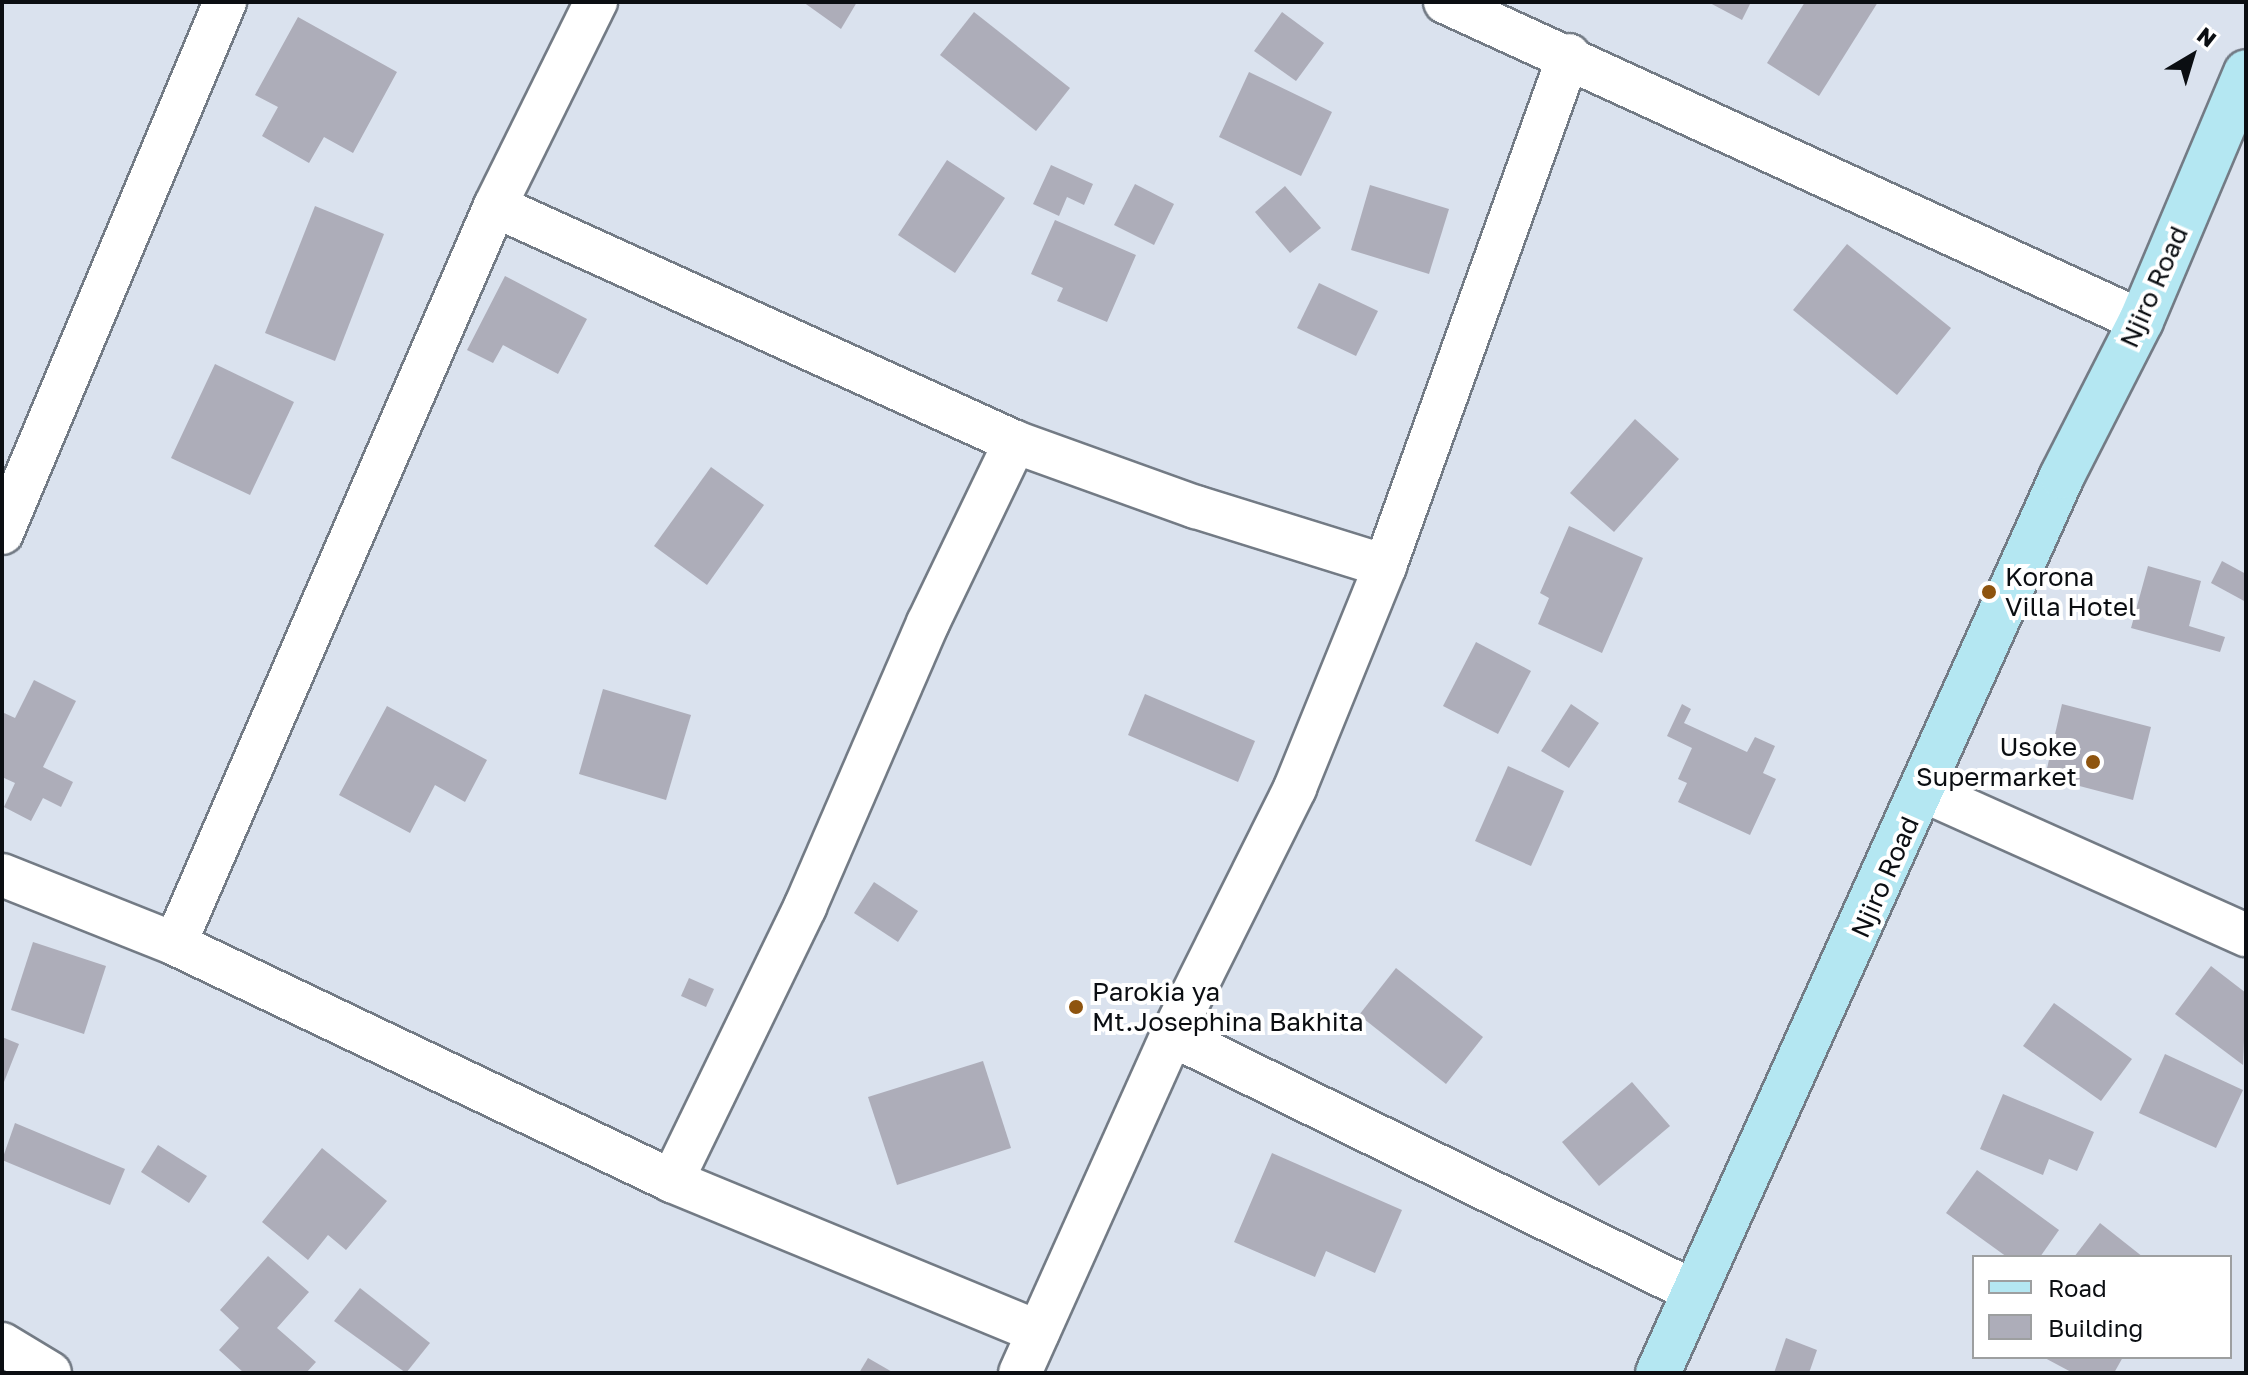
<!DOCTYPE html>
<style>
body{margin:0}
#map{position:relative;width:2248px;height:1375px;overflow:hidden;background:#dae2ee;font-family:"Golos Text",sans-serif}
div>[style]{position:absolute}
.building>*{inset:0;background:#adadb9}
.roads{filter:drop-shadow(2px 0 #737b85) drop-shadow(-2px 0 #737b85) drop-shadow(0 2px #737b85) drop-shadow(0 -2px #737b85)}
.street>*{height:42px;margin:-21px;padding:0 21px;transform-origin:21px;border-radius:21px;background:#fff}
.secondary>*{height:44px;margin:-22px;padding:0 22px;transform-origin:22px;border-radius:22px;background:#b4e7f2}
.dots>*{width:22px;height:22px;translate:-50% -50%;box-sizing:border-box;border:4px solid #fff;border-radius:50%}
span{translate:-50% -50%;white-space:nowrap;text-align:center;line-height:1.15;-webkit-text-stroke:8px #fff;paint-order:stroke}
.street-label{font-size:26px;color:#0b0e12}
.poi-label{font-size:26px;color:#0b0e12}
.left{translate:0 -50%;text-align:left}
.right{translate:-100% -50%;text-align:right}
.frame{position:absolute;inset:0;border:4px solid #0b0e12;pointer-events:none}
.legend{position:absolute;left:1972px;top:1255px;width:260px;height:104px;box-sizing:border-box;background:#fff;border:2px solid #9d9fa0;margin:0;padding:10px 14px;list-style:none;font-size:24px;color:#0b0e12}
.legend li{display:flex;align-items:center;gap:16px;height:40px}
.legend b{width:40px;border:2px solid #9d9fa0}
.north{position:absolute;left:2152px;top:16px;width:80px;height:80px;-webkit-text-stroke:6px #fff;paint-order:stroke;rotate:38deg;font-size:22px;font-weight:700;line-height:32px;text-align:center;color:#0b0e12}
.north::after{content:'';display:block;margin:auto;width:28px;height:36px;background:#0b0e12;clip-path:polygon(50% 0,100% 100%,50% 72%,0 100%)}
</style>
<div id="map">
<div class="building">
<div style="clip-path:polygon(803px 2px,857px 2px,841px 29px)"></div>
<div style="clip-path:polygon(1708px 2px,1751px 2px,1742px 20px)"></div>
<div style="clip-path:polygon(1805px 2px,1878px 2px,1819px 96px,1767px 63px)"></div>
<div style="clip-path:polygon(974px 12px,1070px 88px,1036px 131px,940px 55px)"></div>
<div style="clip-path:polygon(1282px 12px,1324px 43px,1296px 81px,1254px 51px)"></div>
<div style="clip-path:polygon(298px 17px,397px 72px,353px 153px,324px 137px,309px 163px,262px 136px,278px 107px,255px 95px)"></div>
<div style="clip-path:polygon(1249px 72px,1332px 112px,1301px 176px,1219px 137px)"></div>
<div style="clip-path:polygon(947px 160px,1005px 198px,955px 273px,898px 235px)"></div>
<div style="clip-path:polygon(1051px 165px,1093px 184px,1084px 205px,1067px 197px,1059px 216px,1033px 204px)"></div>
<div style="clip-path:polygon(1135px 184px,1174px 204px,1154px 245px,1114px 225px)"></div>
<div style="clip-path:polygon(1370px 185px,1449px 209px,1429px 274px,1351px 250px)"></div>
<div style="clip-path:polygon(1285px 186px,1321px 228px,1290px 253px,1255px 212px)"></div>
<div style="clip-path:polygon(315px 206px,384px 234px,335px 361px,265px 333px)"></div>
<div style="clip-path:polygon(1055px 220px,1136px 255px,1107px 322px,1057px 301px,1063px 288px,1031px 274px)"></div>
<div style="clip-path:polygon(1847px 244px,1951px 328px,1897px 395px,1793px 310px)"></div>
<div style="clip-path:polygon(505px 276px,587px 319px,558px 374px,503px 345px,493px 363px,467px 350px)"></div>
<div style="clip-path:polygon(1319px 283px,1378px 311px,1356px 356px,1297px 328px)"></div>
<div style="clip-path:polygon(215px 364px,294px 402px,250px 495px,171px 458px)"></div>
<div style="clip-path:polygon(1635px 419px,1679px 459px,1614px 532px,1570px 493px)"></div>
<div style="clip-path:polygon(711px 467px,764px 505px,707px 585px,654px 546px)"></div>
<div style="clip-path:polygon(1569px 526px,1643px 558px,1602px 653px,1538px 624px,1549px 598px,1540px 593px)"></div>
<div style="clip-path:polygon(2222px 561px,2246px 574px,2246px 602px,2211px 583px)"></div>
<div style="clip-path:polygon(2148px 566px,2201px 581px,2189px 626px,2225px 637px,2220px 652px,2131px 628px)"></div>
<div style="clip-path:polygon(1476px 642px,1531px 671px,1498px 734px,1443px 706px)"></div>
<div style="clip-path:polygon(34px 680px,76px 701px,43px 767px,73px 782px,61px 807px,43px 798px,31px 821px,4px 807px,15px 783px,2px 777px,2px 712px,15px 718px)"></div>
<div style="clip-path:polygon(603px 689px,691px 715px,666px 800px,579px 774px)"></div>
<div style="clip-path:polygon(1145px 694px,1255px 741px,1238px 782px,1128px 735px)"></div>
<div style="clip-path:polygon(1571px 704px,1599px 723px,1569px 768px,1541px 751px)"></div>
<div style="clip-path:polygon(1682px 704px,1691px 709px,1684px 723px,1747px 752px,1755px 737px,1775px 746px,1763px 773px,1776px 779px,1750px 835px,1678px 802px,1687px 783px,1678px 779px,1692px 748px,1667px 736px)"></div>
<div style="clip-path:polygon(2062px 704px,2151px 727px,2133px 800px,2045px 777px)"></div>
<div style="clip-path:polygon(387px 706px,487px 760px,465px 802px,435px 785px,410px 833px,339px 795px)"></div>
<div style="clip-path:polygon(1508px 766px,1564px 791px,1531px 866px,1475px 841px)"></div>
<div style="clip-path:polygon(874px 882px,918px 911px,898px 942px,854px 913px)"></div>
<div style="clip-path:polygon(33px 942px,106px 966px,84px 1034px,11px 1010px)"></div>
<div style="clip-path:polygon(2211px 966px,2246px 993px,2243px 1065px,2175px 1014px)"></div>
<div style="clip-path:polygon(1396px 968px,1483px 1037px,1446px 1084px,1359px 1015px)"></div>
<div style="clip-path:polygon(689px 978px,714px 989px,706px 1007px,681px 996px)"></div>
<div style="clip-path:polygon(2054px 1003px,2132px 1059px,2101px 1101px,2023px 1046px)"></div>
<div style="clip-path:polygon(2px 1037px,19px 1044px,2px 1087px)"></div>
<div style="clip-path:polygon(2165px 1054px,2243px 1090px,2216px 1148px,2139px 1113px)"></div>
<div style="clip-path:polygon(983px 1061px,1011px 1148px,897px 1185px,868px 1097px)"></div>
<div style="clip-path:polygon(1632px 1082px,1670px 1126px,1599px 1186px,1562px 1142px)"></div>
<div style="clip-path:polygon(2003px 1094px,2094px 1132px,2077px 1171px,2049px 1159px,2043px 1175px,1980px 1149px)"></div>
<div style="clip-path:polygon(15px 1123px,125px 1169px,110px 1205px,2px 1160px)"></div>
<div style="clip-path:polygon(158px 1145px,207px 1176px,189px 1203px,141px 1172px)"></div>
<div style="clip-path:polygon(322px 1148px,387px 1201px,346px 1250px,328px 1235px,308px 1260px,262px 1222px)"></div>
<div style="clip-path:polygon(1272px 1153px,1402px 1210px,1375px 1273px,1326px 1251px,1315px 1277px,1234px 1242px)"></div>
<div style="clip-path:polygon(1977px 1170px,2059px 1230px,2040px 1257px,2007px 1257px,1946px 1213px)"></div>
<div style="clip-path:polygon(2100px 1223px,2143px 1257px,2074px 1257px)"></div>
<div style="clip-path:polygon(268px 1256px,309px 1292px,277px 1328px,316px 1362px,306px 1373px,244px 1373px,219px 1350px,239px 1328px,220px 1310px)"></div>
<div style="clip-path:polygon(360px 1288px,430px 1343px,406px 1373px,334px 1321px)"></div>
<div style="clip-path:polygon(1786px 1338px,1817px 1350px,1809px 1373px,1774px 1373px)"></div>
<div style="clip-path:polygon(2043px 1357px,2123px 1357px,2114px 1373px,2073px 1373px)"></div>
<div style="clip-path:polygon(868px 1358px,894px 1373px,859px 1373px)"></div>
</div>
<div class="roads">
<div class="street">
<div style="left:1445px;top:2px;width:766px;rotate:24.62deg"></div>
<div style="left:495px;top:206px;width:571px;rotate:24.41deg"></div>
<div style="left:1015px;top:442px;width:192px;rotate:19.8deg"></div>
<div style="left:1196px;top:507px;width:198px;rotate:17.3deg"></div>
<div style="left:2px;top:533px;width:576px;rotate:-67.22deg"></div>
<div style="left:1924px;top:791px;width:353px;rotate:24.1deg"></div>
<div style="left:2px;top:875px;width:186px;rotate:21.7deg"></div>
<div style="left:175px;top:944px;width:551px;rotate:25.49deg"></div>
<div style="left:672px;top:1181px;width:396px;rotate:22.4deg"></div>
<div style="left:175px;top:944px;width:804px;rotate:-66.56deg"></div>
<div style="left:495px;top:206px;width:228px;rotate:-63.7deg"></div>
<div style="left:1172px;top:1035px;width:583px;rotate:26.17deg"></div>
<div style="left:672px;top:1181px;width:305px;rotate:-64.1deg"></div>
<div style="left:805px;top:907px;width:309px;rotate:-66.6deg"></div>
<div style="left:928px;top:623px;width:201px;rotate:-64.3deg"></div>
<div style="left:2px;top:1344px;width:56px;rotate:31.1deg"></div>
<div style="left:1020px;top:1373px;width:371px;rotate:-65.8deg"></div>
<div style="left:1172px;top:1035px;width:276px;rotate:-63.5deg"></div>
<div style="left:1295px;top:788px;width:240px;rotate:-67.9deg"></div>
<div style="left:1385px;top:566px;width:543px;rotate:-70.2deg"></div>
</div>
<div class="secondary">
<div style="left:1658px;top:1373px;width:984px;rotate:-65.75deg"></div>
<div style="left:2062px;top:476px;width:174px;rotate:-63deg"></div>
<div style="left:2141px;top:321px;width:270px;rotate:-67.1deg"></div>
</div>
</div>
<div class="dots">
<div style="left:1989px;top:592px;background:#8e540f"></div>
<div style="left:2093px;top:762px;background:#8e540f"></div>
<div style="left:1076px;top:1007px;background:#8e540f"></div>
</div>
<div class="street-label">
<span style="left:2154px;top:287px;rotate:-66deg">Njiro Road</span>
<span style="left:1885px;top:877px;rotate:-66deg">Njiro Road</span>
</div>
<div class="poi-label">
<span class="left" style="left:2005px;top:592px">Korona<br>Villa Hotel</span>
<span class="right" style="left:2077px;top:762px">Usoke<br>Supermarket</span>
<span class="left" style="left:1092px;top:1007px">Parokia ya<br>Mt.Josephina Bakhita</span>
</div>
<div class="frame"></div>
<ul class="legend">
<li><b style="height:10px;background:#b4e7f2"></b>Road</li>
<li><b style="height:22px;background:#adadb9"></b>Building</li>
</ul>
<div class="north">N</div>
</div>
